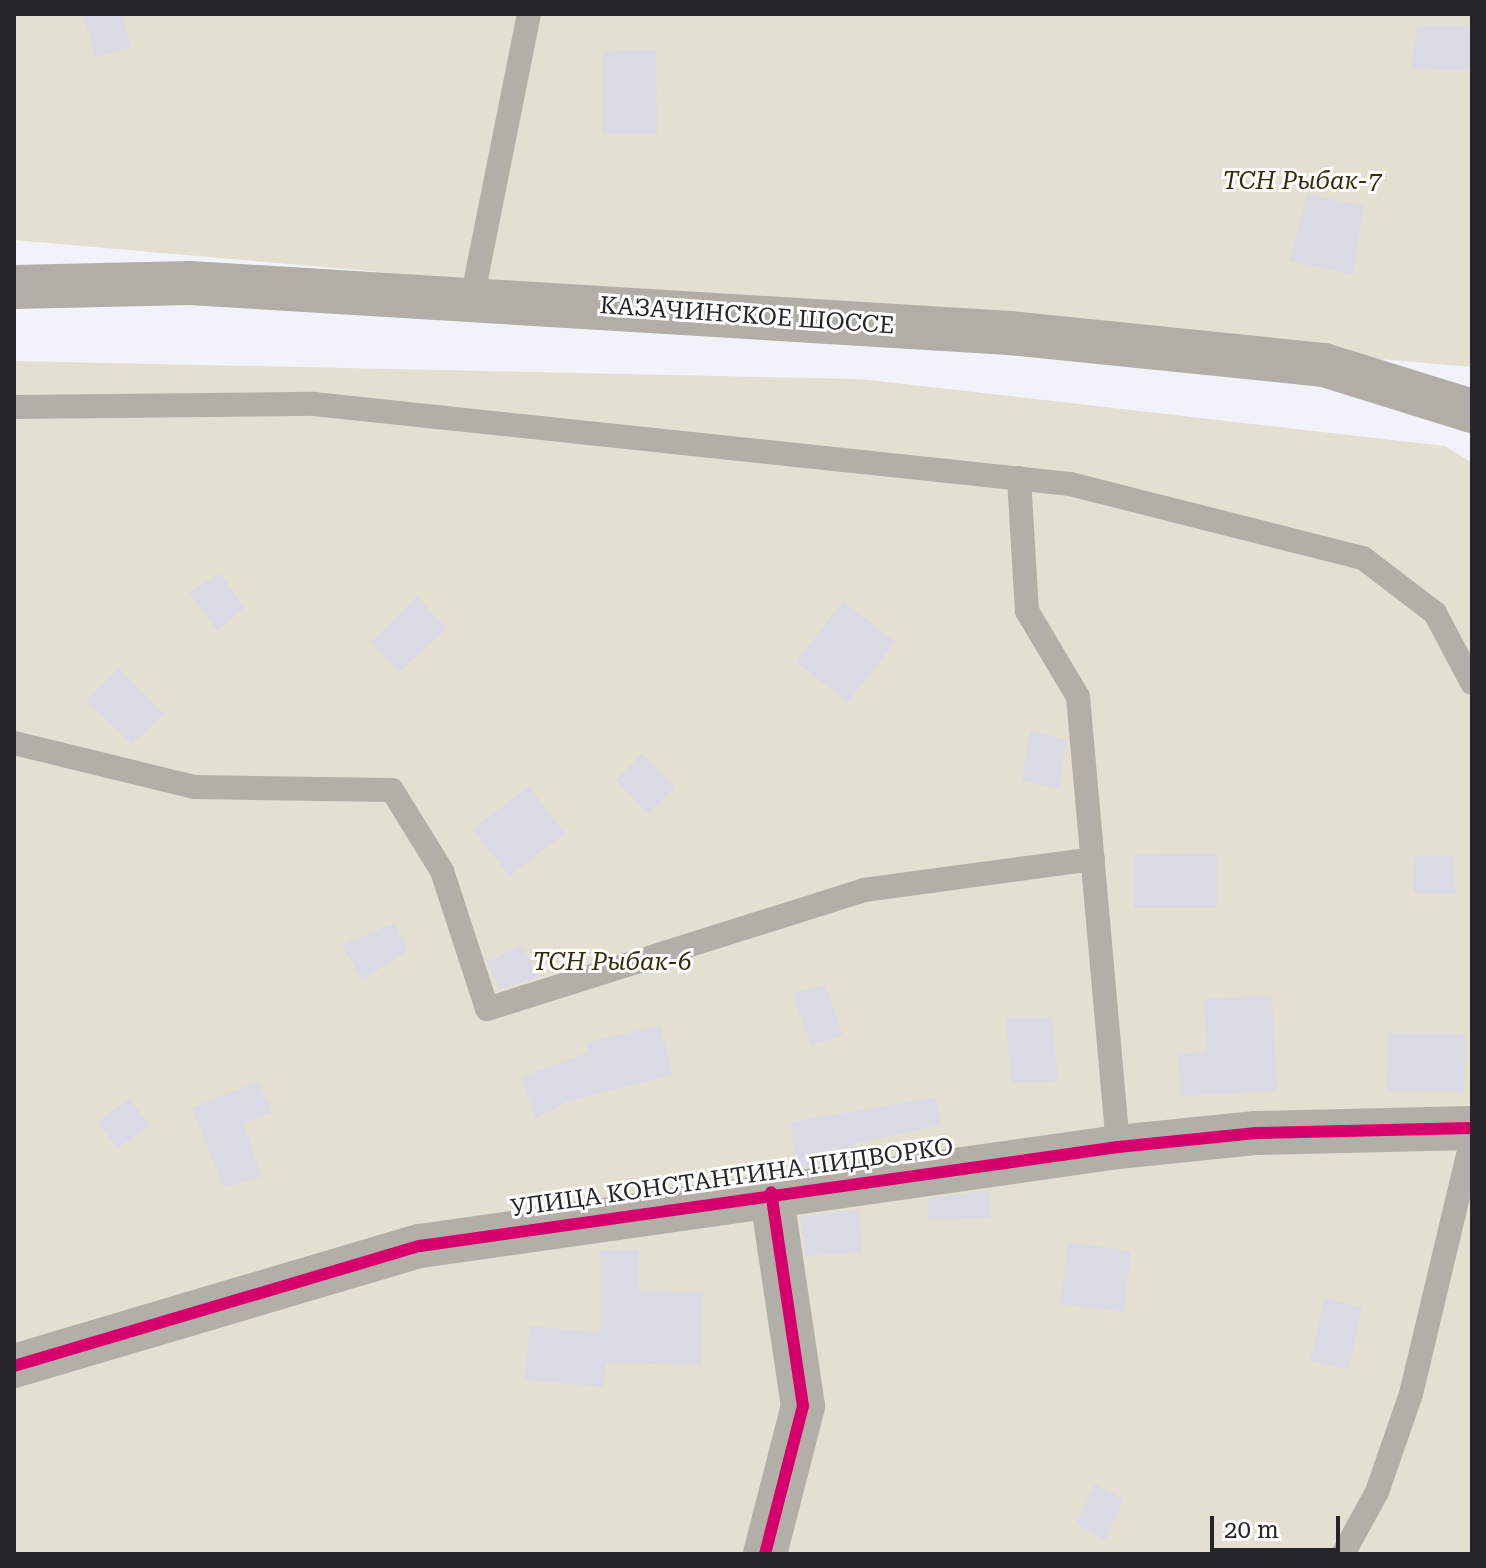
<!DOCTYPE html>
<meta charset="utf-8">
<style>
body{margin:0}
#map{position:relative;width:1486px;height:1568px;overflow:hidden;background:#f2f2fa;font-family:"Roboto Serif",serif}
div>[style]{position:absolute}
.green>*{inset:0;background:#e3dfd1}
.building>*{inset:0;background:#dadae5}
.lane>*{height:24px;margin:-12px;padding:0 12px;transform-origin:12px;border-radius:12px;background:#b1afa8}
.street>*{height:44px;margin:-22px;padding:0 22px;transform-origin:22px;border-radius:22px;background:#b1afa8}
.secondary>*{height:44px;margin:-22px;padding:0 22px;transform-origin:22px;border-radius:22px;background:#b0aea7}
.cycleway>*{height:12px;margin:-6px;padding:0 6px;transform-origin:6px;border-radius:6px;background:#d6006c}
span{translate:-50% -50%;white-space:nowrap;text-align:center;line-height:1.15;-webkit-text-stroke:6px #fff;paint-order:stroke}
.park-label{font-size:24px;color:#322c09;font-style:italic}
.street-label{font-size:24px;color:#242429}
.frame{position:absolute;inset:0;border:16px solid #242429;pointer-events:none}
.scale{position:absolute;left:1210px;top:1516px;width:130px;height:36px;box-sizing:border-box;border:4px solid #242429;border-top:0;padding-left:10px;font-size:24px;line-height:28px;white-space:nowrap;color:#242429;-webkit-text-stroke:6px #fff;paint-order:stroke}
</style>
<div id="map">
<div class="green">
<div style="clip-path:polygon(14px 14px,1472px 14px,1472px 367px,14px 240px)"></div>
<div style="clip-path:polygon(14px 361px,860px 379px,1445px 446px,1472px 463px,1472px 1554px,14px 1554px)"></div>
</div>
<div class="building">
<div style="clip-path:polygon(83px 14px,122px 14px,130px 47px,95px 57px)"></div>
<div style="clip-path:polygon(1417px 25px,1472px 25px,1472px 71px,1411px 68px)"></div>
<div style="clip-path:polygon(656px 49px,657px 134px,603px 134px,603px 52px)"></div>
<div style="clip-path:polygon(1307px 194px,1364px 206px,1353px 275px,1290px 261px)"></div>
<div style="clip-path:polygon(220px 573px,244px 608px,217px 631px,189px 592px)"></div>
<div style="clip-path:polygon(417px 596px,447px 629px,399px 672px,371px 642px)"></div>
<div style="clip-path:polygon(843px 601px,895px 642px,848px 702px,796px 662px)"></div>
<div style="clip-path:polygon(118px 668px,164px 714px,132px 744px,86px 701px)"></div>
<div style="clip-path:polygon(1030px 731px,1067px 740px,1059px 789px,1022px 780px)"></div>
<div style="clip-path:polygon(642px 754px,675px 787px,648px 814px,616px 780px)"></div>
<div style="clip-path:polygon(529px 786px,565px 834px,509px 876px,473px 829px)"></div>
<div style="clip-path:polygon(1217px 853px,1217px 908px,1134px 908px,1134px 854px)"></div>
<div style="clip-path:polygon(1414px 856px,1453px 856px,1456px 894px,1413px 893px)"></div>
<div style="clip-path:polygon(395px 923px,408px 950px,362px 980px,342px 945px)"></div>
<div style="clip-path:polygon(521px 945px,539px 977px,500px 989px,487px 962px)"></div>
<div style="clip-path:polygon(825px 985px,843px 1035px,811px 1045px,792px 994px)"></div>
<div style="clip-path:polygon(1272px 995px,1277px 1091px,1181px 1096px,1178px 1054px,1207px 1052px,1204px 999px)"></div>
<div style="clip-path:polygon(1052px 1017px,1058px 1082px,1011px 1083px,1006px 1018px)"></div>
<div style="clip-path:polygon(660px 1025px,673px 1075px,568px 1101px,535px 1119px,521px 1077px,589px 1052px,587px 1043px)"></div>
<div style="clip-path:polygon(1388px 1033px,1465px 1034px,1464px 1092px,1387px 1091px)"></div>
<div style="clip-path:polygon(258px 1081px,273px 1112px,244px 1123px,261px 1177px,223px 1187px,192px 1108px)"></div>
<div style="clip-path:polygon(936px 1097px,941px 1125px,854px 1144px,855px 1159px,795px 1168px,791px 1122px)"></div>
<div style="clip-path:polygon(130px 1099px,151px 1126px,117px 1148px,97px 1122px)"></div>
<div style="clip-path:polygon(990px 1190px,991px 1218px,929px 1220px,927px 1199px)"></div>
<div style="clip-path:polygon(859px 1209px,862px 1252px,806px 1256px,800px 1217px)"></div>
<div style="clip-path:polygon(1068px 1242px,1131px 1251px,1124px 1312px,1060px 1304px)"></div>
<div style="clip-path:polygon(600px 1250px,639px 1250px,639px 1291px,703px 1292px,701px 1365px,606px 1363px,603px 1387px,525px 1380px,530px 1326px,600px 1333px)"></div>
<div style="clip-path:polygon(1325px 1298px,1362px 1307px,1349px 1369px,1310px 1361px)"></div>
<div style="clip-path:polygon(1095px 1484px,1124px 1499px,1105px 1540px,1076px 1524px)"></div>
</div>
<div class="lane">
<div style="left:472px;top:299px;width:291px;rotate:-78.7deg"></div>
<div style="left:14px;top:407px;width:300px;rotate:-0.6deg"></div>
<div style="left:314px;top:404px;width:760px;rotate:6.04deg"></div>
<div style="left:1070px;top:484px;width:302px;rotate:14.2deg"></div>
<div style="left:1363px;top:558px;width:91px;rotate:37.4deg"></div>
<div style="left:1435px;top:613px;width:79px;rotate:62.1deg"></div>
<div style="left:1019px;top:478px;width:133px;rotate:86.6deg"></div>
<div style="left:1027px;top:611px;width:100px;rotate:59.3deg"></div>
<div style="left:1078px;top:697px;width:452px;rotate:84.9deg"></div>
<div style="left:14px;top:743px;width:185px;rotate:13.7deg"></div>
<div style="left:194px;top:787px;width:198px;rotate:0.9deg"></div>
<div style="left:392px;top:790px;width:95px;rotate:58.3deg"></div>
<div style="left:442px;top:871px;width:145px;rotate:71.9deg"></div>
<div style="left:487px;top:1009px;width:395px;rotate:-17.5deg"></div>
<div style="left:864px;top:890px;width:231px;rotate:-7.7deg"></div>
<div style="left:1343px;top:1554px;width:71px;rotate:-61.3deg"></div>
<div style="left:1377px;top:1492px;width:104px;rotate:-70.9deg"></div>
<div style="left:1411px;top:1394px;width:263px;rotate:-76.6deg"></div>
</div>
<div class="street">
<div style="left:14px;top:1366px;width:423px;rotate:-16.5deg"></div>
<div style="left:420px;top:1246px;width:705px;rotate:-8.07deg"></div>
<div style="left:1118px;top:1147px;width:139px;rotate:-5.8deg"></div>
<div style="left:1256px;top:1133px;width:216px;rotate:-1.3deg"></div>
<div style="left:765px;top:1554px;width:153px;rotate:-75.6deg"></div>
<div style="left:803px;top:1406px;width:216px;rotate:-98.5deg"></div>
</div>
<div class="secondary">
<div style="left:14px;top:287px;width:176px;rotate:-1.3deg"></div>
<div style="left:190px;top:283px;width:821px;rotate:3.49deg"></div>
<div style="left:1009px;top:333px;width:317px;rotate:5.8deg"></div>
<div style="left:1324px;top:365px;width:155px;rotate:17.3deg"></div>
</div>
<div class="cycleway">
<div style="left:14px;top:1366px;width:423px;rotate:-16.5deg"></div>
<div style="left:420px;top:1246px;width:705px;rotate:-8.07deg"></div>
<div style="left:1118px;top:1147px;width:139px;rotate:-5.8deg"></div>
<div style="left:1256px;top:1133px;width:216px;rotate:-1.3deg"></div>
<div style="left:765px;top:1554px;width:153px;rotate:-75.6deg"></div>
<div style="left:803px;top:1406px;width:216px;rotate:-98.5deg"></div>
</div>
<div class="park-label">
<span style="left:1302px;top:182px">ТСН Рыбак-7</span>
<span style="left:612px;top:963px">ТСН Рыбак-6</span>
</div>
<div class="street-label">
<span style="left:747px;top:316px;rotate:4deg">КАЗАЧИНСКОЕ ШОССЕ</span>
<span style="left:732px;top:1178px;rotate:-8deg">УЛИЦА КОНСТАНТИНА ПИДВОРКО</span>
</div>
<div class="frame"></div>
<div class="scale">20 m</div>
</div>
